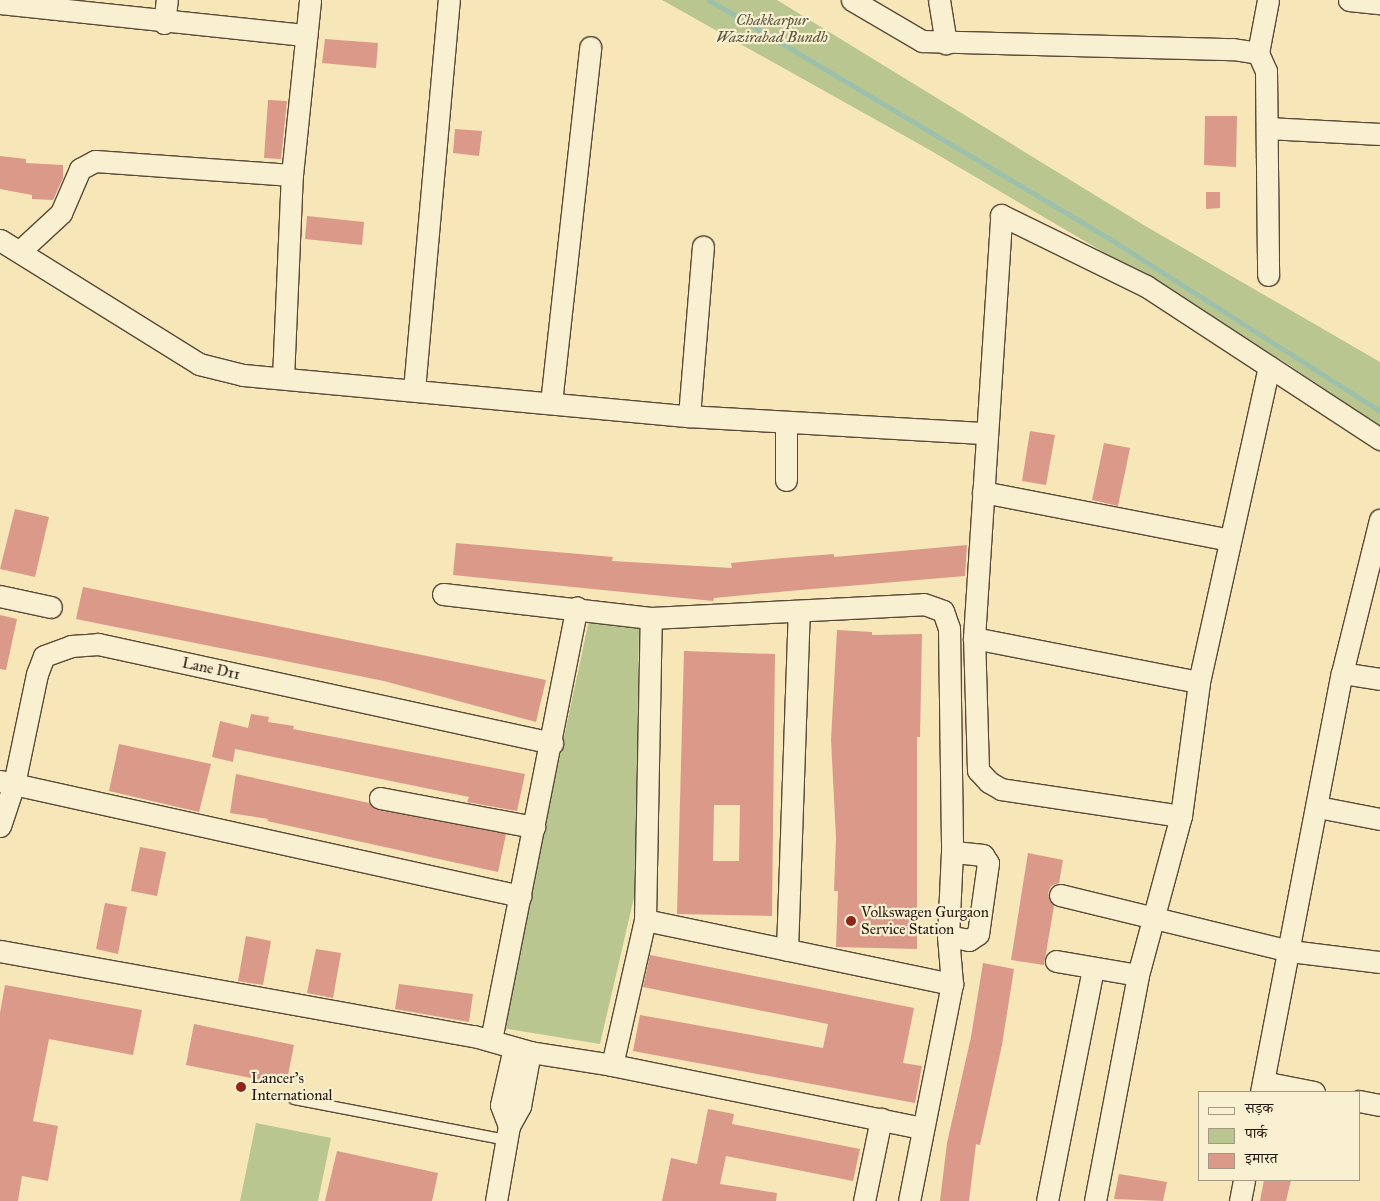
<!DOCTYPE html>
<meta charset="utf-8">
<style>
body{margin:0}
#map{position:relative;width:1380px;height:1201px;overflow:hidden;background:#f6e6b8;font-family:"IM FELL Great Primer","Noto Serif Devanagari",serif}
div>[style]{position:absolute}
.green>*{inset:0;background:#bac690}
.stream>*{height:5px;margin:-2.5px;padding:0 2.5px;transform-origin:2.5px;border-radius:2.5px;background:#9dc0ac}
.building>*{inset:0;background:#db9989}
.roads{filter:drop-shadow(1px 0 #584a38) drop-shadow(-1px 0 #584a38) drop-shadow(0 1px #584a38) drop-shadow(0 -1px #584a38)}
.lane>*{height:10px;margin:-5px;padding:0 5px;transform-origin:5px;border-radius:5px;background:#f9efd1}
.street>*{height:21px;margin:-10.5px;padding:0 10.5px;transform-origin:10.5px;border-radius:10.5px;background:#f9efd1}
.dots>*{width:14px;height:14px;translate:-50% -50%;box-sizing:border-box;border:2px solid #f9efd1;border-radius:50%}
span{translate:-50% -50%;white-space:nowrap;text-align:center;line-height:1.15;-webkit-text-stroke:4.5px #f9efd1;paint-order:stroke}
.park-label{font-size:15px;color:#58543c;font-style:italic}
.street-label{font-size:15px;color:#23160e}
.poi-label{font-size:15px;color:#23160e}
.left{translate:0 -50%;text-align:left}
.legend{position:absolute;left:1198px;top:1091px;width:162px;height:90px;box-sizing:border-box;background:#f9efd1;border:1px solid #a39883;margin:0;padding:6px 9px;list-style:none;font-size:15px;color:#23160e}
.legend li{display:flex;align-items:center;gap:10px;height:25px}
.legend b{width:25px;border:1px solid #a39883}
</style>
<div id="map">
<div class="green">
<div style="clip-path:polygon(662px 0,777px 0,1147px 227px,1380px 362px,1380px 426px,1286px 363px,1105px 253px,928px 149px)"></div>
<div style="clip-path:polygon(589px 620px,639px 627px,635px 893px,600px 1044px,502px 1028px)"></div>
<div style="clip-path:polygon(256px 1123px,331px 1138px,318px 1201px,240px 1201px)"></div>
</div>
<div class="stream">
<div style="left:709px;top:0;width:467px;rotate:30.8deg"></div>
<div style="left:1110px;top:239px;width:320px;rotate:32.5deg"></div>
</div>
<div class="building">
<div style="clip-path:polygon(325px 39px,378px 43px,376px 68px,322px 63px)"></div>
<div style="clip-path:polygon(268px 100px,287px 101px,281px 159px,264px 158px)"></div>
<div style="clip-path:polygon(1205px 116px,1237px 116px,1236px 167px,1204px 165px)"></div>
<div style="clip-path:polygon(455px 129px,482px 131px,479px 156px,453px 153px)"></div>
<div style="clip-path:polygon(0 156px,26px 159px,26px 163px,63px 165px,63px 178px,53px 200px,32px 199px,32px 195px,0 189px)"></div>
<div style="clip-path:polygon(1206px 192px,1220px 192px,1220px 208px,1206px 209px)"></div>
<div style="clip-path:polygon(307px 216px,364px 222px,362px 245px,305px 239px)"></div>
<div style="clip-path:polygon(1030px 431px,1055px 435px,1046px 485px,1022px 481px)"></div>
<div style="clip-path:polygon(1104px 443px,1130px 448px,1118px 506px,1092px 500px)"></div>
<div style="clip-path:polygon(15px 509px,49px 517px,35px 577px,0 569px)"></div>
<div style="clip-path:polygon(456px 543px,613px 557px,612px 561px,732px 568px,731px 563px,783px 558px,834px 554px,834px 557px,967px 545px,965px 576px,789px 591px,714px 598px,713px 601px,453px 575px)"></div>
<div style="clip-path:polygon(83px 587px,546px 680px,536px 722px,384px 681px,76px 619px)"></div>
<div style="clip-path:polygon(0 615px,17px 619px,6px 670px,0 669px)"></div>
<div style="clip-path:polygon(837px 630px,872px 632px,872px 635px,922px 634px,920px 737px,917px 737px,917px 949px,836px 947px,838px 891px,834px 891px,836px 838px,831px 740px)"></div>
<div style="clip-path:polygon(evenodd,684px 651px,775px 654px,772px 916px,677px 914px,684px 651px,714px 805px,740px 805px,739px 861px,713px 861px,714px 805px)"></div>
<div style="clip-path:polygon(251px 714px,269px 717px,268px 722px,294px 726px,293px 729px,525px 774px,517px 811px,467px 802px,469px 797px,235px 749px,233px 762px,212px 757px,220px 721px,248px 728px)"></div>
<div style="clip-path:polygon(119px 744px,211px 764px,199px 812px,109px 791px)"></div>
<div style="clip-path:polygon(236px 774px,369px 803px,378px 810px,506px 834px,498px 872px,267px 821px,268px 819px,230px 813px)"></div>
<div style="clip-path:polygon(140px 847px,166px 852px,157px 896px,131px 891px)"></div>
<div style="clip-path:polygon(1028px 853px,1063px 860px,1059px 883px,1051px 886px,1048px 893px,1054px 906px,1044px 965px,1011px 960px)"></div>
<div style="clip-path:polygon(105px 903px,127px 907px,118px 954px,96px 949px)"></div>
<div style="clip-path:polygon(246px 936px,271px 941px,263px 985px,238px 981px)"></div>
<div style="clip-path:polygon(316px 949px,341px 953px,333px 998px,307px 993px)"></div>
<div style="clip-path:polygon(650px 955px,914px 1008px,903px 1063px,922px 1066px,915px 1103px,633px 1051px,640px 1015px,823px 1048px,828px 1024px,643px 987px)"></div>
<div style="clip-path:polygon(983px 963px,1014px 969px,1002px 1045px,980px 1145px,976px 1144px,969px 1201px,940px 1201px,947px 1143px,971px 1037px)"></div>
<div style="clip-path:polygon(399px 984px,473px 994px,469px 1022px,395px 1009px)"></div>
<div style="clip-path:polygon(5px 985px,142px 1010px,133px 1055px,49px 1039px,33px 1121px,58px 1126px,48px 1181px,22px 1176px,18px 1201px,0 1201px,0 1013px)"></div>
<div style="clip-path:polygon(194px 1024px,294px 1045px,286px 1085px,186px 1065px)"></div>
<div style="clip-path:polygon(708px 1109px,734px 1114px,732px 1124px,860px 1149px,853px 1181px,726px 1156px,720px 1184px,777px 1193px,776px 1201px,662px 1201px,671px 1158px,697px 1164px)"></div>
<div style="clip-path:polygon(337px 1151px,438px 1173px,432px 1201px,325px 1201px)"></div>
<div style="clip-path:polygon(1119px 1174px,1167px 1182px,1163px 1201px,1114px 1199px)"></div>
<div style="clip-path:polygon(1264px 1180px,1291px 1180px,1286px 1201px,1260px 1201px)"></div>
</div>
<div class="roads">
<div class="lane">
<div style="left:294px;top:1099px;width:216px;rotate:10.9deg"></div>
</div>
<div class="street">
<div style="left:852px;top:0;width:81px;rotate:30.4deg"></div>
<div style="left:922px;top:41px;width:311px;rotate:1.5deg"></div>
<div style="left:1233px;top:49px;width:25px;rotate:9deg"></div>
<div style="left:1258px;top:53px;width:20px;rotate:66deg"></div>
<div style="left:1266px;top:71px;width:204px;rotate:89.4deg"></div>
<div style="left:939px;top:0;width:44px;rotate:80.8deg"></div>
<div style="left:1349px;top:0;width:31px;rotate:6deg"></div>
<div style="left:0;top:3px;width:308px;rotate:6deg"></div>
<div style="left:164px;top:23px;width:23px;rotate:-83deg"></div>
<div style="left:1258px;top:53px;width:54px;rotate:-79.3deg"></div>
<div style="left:1267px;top:128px;width:113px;rotate:3deg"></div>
<div style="left:0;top:240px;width:234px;rotate:31.9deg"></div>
<div style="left:199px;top:364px;width:45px;rotate:14deg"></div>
<div style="left:243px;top:375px;width:448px;rotate:5.3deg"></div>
<div style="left:689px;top:416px;width:296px;rotate:3.3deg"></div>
<div style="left:20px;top:251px;width:56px;rotate:-42.8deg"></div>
<div style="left:61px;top:213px;width:48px;rotate:-66.6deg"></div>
<div style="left:80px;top:169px;width:17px;rotate:-28deg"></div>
<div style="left:95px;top:161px;width:197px;rotate:4.1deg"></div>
<div style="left:283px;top:378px;width:203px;rotate:-87.5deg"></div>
<div style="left:292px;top:175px;width:176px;rotate:-84.1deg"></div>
<div style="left:414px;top:390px;width:392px;rotate:-84.9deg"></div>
<div style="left:551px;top:403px;width:358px;rotate:-83.7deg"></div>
<div style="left:689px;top:416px;width:170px;rotate:-85.3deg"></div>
<div style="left:786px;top:480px;width:56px;rotate:-90deg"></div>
<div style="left:983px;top:492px;width:251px;rotate:11deg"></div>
<div style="left:443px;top:594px;width:209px;rotate:6.6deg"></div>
<div style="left:651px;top:618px;width:273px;rotate:-2.9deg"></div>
<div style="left:924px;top:604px;width:20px;rotate:20deg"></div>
<div style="left:943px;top:611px;width:18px;rotate:71deg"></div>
<div style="left:949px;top:628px;width:224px;rotate:89.2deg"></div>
<div style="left:952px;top:852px;width:84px;rotate:92.7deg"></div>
<div style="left:948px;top:936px;width:48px;rotate:85.2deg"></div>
<div style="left:952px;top:984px;width:221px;rotate:101.2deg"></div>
<div style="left:0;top:596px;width:52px;rotate:12.2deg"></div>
<div style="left:974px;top:638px;width:229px;rotate:11.1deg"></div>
<div style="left:1342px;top:673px;width:38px;rotate:9deg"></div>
<div style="left:0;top:781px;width:533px;rotate:12.47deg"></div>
<div style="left:380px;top:798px;width:157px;rotate:10.7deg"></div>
<div style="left:1318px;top:807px;width:63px;rotate:11deg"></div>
<div style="left:1181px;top:816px;width:182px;rotate:-171.5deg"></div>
<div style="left:1001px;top:789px;width:14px;rotate:-150deg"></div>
<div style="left:989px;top:782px;width:16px;rotate:-133deg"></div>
<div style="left:978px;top:770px;width:132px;rotate:-91.7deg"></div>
<div style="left:974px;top:638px;width:424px;rotate:-86.3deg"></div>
<div style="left:1001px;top:215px;width:161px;rotate:26.1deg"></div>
<div style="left:1146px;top:286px;width:280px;rotate:33.2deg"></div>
<div style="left:0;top:826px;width:44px;rotate:-71.6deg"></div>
<div style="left:14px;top:784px;width:112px;rotate:-78.2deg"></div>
<div style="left:37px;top:674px;width:19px;rotate:-69deg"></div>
<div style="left:44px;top:656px;width:29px;rotate:-20deg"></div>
<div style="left:71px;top:646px;width:27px;rotate:-4deg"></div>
<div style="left:98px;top:644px;width:465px;rotate:12.3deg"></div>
<div style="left:1060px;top:895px;width:237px;rotate:13.7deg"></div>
<div style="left:1290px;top:951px;width:91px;rotate:7deg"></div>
<div style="left:645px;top:920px;width:314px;rotate:11.8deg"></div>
<div style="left:948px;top:936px;width:21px;rotate:11deg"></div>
<div style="left:969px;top:940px;width:11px;rotate:-34deg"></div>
<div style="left:978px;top:934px;width:72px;rotate:-82deg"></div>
<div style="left:988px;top:863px;width:9px;rotate:-122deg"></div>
<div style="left:983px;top:855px;width:31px;rotate:-174deg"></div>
<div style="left:787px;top:950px;width:337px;rotate:-88deg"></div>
<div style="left:0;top:951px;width:482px;rotate:10.2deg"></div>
<div style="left:474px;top:1036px;width:58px;rotate:15.9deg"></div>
<div style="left:530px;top:1052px;width:83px;rotate:9deg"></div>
<div style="left:612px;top:1065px;width:316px;rotate:11.5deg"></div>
<div style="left:1056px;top:961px;width:83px;rotate:9.7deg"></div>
<div style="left:491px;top:1040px;width:441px;rotate:-78.8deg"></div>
<div style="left:612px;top:1065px;width:149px;rotate:-77.2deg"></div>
<div style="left:645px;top:920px;width:302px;rotate:-88.9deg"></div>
<div style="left:1263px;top:1082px;width:52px;rotate:11.1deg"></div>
<div style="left:1261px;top:1092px;width:427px;rotate:-79.1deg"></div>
<div style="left:1342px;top:673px;width:158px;rotate:-76.1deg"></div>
<div style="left:1359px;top:1101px;width:21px;rotate:11deg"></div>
<div style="left:509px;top:1126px;width:22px;rotate:-111deg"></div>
<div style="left:501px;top:1105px;width:58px;rotate:-77.2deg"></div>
<div style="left:496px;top:1201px;width:76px;rotate:-80.2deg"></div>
<div style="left:509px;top:1126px;width:23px;rotate:-61deg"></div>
<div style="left:520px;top:1106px;width:55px;rotate:-79.5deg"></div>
<div style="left:864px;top:1201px;width:84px;rotate:-78.3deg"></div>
<div style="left:1047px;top:1201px;width:237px;rotate:-78.8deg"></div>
<div style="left:1095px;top:1201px;width:230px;rotate:-79.2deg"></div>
<div style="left:1138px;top:975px;width:165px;rotate:-74.9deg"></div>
<div style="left:1181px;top:816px;width:135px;rotate:-82.3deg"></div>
<div style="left:1199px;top:682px;width:323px;rotate:-77.5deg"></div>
<div style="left:1240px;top:1201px;width:21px;rotate:-79deg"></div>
</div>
</div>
<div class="dots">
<div style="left:851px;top:921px;background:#8f2418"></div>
<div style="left:241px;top:1087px;background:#8f2418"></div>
</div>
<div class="park-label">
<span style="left:772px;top:29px">Chakkarpur<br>Wazirabad Bundh</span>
</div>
<div class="street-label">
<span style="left:211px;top:669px;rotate:12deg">Lane D11</span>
</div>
<div class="poi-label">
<span class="left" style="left:861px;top:921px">Volkswagen Gurgaon<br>Service Station</span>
<span class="left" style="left:251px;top:1087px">Lancer's<br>International</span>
</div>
<ul class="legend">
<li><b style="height:6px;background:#f9efd1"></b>सड़क</li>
<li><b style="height:14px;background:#bac690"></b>पार्क</li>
<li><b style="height:14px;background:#db9989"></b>इमारत</li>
</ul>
</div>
